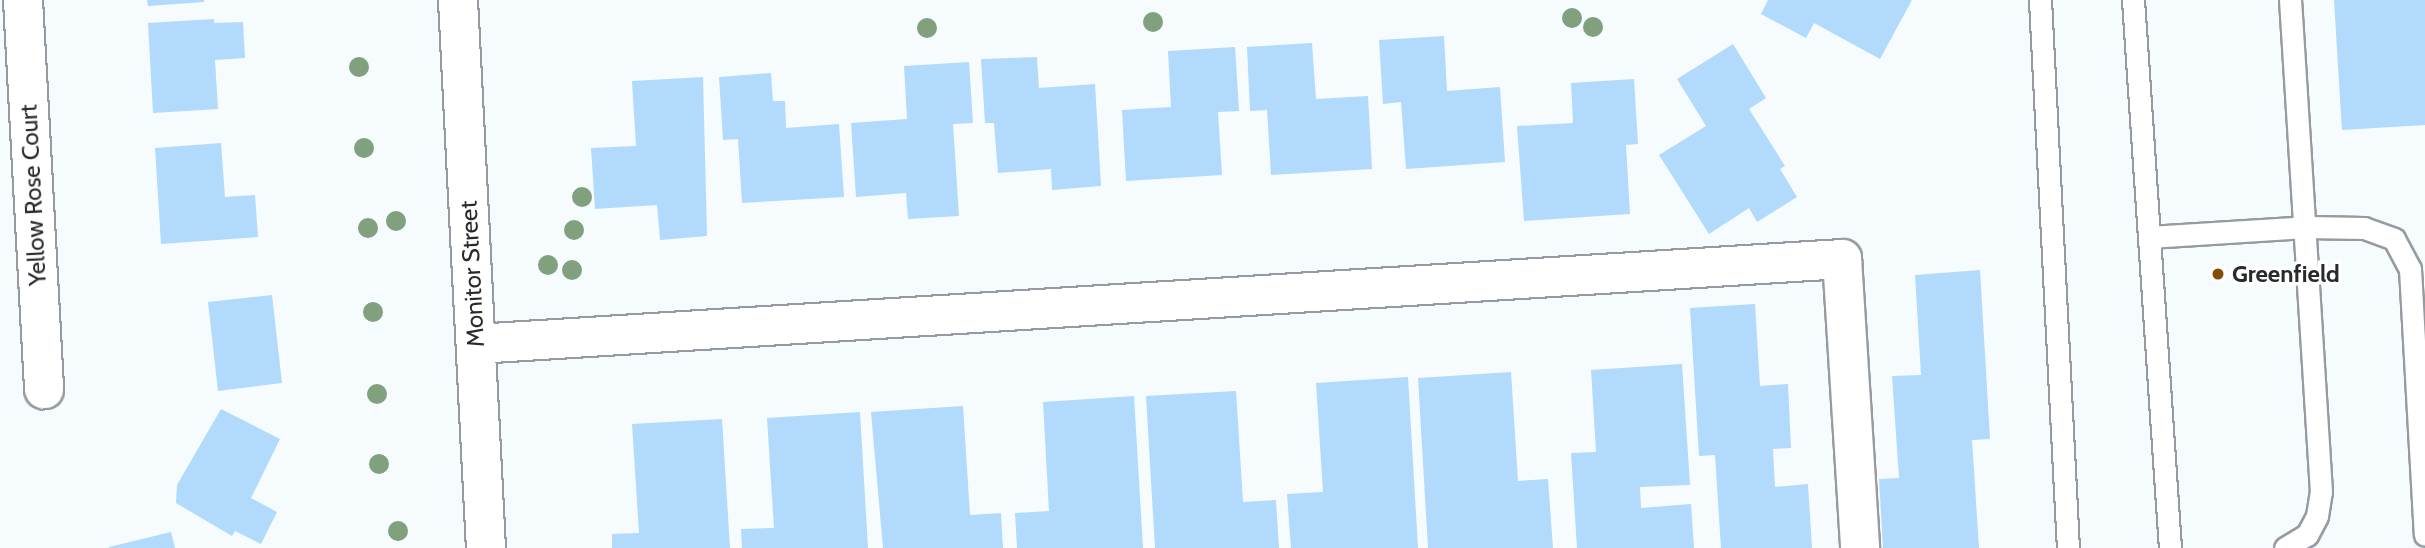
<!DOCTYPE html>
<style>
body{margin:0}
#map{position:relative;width:2425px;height:548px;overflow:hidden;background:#f6fbfe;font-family:Cabin,sans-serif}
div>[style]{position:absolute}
.building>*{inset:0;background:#b1dafc}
.roads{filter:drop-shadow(2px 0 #959ba0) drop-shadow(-2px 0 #959ba0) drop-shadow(0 2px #959ba0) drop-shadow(0 -2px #959ba0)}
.service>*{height:21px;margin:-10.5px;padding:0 10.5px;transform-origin:10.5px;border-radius:10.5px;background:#fff}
.minor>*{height:38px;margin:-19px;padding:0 19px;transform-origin:19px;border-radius:19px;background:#fff}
.tertiary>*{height:38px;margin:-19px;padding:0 19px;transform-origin:19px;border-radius:19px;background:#fff}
.trees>*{width:20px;height:20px;margin:-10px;border-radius:50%;background:#81a07e}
.dots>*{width:19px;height:19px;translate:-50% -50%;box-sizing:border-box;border:4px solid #fff;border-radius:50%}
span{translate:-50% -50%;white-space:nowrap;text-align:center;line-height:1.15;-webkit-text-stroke:7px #fff;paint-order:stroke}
.street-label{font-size:24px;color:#282a2c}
.poi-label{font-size:24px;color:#282a2c;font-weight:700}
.left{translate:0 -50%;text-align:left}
</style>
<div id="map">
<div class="building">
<div style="clip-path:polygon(147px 0,204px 0,204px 2px,148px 6px)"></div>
<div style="clip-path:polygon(1768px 0,1912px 0,1880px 59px,1814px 23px,1806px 38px,1761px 14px)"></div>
<div style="clip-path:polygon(2334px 0,2425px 0,2425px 125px,2342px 130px)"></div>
<div style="clip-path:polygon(214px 19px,214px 23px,243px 22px,245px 58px,215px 60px,218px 109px,153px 113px,148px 23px)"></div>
<div style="clip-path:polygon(1444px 36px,1447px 91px,1500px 87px,1505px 162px,1406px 169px,1401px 102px,1383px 104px,1379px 40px)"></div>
<div style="clip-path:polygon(1312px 43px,1316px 99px,1368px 96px,1372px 169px,1271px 175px,1267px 110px,1250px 111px,1247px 47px)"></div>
<div style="clip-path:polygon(1733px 44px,1766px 98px,1749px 109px,1785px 166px,1780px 169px,1797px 197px,1757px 222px,1749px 208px,1709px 234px,1659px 155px,1706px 126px,1677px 79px)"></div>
<div style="clip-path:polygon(1235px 47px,1239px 111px,1218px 112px,1222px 175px,1126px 181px,1122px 110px,1171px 107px,1168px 51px)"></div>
<div style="clip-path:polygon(1037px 57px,1039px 88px,1095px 84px,1101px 186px,1052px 190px,1051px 169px,998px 173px,994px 123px,985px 123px,981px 59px)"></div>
<div style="clip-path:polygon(969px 62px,973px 123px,953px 124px,959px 216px,908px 219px,906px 193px,856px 197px,851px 123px,907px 119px,904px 66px)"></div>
<div style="clip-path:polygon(771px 73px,773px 101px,785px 101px,786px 128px,839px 124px,844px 197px,742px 203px,738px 139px,723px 140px,719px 77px)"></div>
<div style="clip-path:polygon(703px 77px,707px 236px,660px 240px,657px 205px,595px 209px,591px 148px,636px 146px,632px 81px)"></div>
<div style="clip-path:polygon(1634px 79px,1638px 144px,1626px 145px,1630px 214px,1524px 221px,1517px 126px,1573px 123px,1571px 83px)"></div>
<div style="clip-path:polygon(221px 143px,225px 197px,255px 195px,258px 237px,161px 244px,155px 148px)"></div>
<div style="clip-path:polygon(1980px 270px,1990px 439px,1972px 440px,1979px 548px,1883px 548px,1879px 479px,1899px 478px,1892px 376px,1921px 375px,1915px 275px)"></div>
<div style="clip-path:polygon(272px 295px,282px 383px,218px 391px,208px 302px)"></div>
<div style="clip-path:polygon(1755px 304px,1760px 386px,1788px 384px,1791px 448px,1773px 449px,1775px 487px,1808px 484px,1812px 548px,1721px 548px,1715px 455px,1699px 456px,1690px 308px)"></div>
<div style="clip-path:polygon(1682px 364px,1690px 485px,1640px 487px,1641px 508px,1691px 504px,1694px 548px,1577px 548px,1571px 453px,1596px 452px,1591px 370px)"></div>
<div style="clip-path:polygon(1511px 372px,1518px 481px,1548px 479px,1553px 548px,1428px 548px,1418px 378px)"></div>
<div style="clip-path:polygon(1408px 377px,1418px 548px,1291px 548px,1287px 494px,1323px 492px,1316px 383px)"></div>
<div style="clip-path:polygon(1236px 391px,1243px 502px,1276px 500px,1279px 548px,1155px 548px,1146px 396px)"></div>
<div style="clip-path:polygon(1134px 396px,1143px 548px,1017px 548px,1015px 513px,1049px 511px,1043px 402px)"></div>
<div style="clip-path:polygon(963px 406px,970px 515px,1001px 513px,1003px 548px,883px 548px,871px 412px)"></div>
<div style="clip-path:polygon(221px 409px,280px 439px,251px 498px,277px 512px,261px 544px,235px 531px,232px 536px,176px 503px,177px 485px)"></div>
<div style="clip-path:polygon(860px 412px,868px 548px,742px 548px,741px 529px,774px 528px,767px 418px)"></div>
<div style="clip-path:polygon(722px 419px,730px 548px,612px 548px,612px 534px,639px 533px,632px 424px)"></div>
<div style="clip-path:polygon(171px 532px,175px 548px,109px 548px,109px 547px)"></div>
</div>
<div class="roads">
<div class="service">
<div style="left:2040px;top:0;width:549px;rotate:87.08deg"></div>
<div style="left:2133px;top:0;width:549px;rotate:86.14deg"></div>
<div style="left:2149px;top:237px;width:157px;rotate:-3.6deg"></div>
<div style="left:2306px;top:227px;width:58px;rotate:1deg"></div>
<div style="left:2364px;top:228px;width:32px;rotate:20deg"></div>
<div style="left:2394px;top:239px;width:34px;rotate:62deg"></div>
<div style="left:2410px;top:269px;width:266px;rotate:86.8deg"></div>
<div style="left:2285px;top:548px;width:26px;rotate:-31deg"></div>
<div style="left:2307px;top:535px;width:21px;rotate:-62deg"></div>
<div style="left:2317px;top:516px;width:24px;rotate:-81deg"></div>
<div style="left:2321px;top:492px;width:493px;rotate:-93.6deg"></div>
</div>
<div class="minor">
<div style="left:23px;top:0;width:390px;rotate:86.9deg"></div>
<div style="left:476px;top:344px;width:1369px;rotate:-3.56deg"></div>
<div style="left:1842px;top:259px;width:290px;rotate:86.4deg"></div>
</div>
<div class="tertiary">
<div style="left:458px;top:0;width:549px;rotate:87.08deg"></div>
</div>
</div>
<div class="trees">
<div style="left:1572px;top:18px"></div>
<div style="left:1153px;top:22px"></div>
<div style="left:1593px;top:27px"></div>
<div style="left:927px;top:28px"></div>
<div style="left:359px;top:67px"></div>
<div style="left:364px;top:148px"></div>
<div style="left:582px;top:197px"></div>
<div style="left:396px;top:221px"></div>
<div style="left:368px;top:228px"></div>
<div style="left:574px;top:230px"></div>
<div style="left:548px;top:265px"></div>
<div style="left:572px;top:270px"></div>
<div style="left:373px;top:312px"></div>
<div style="left:377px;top:394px"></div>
<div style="left:379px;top:464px"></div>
<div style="left:398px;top:531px"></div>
</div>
<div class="dots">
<div style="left:2218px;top:274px;background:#864b05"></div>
</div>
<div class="street-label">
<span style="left:33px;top:195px;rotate:-93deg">Yellow Rose Court</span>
<span style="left:472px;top:274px;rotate:-93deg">Monitor Street</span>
</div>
<div class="poi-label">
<span class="left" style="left:2232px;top:274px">Greenfield</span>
</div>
</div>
